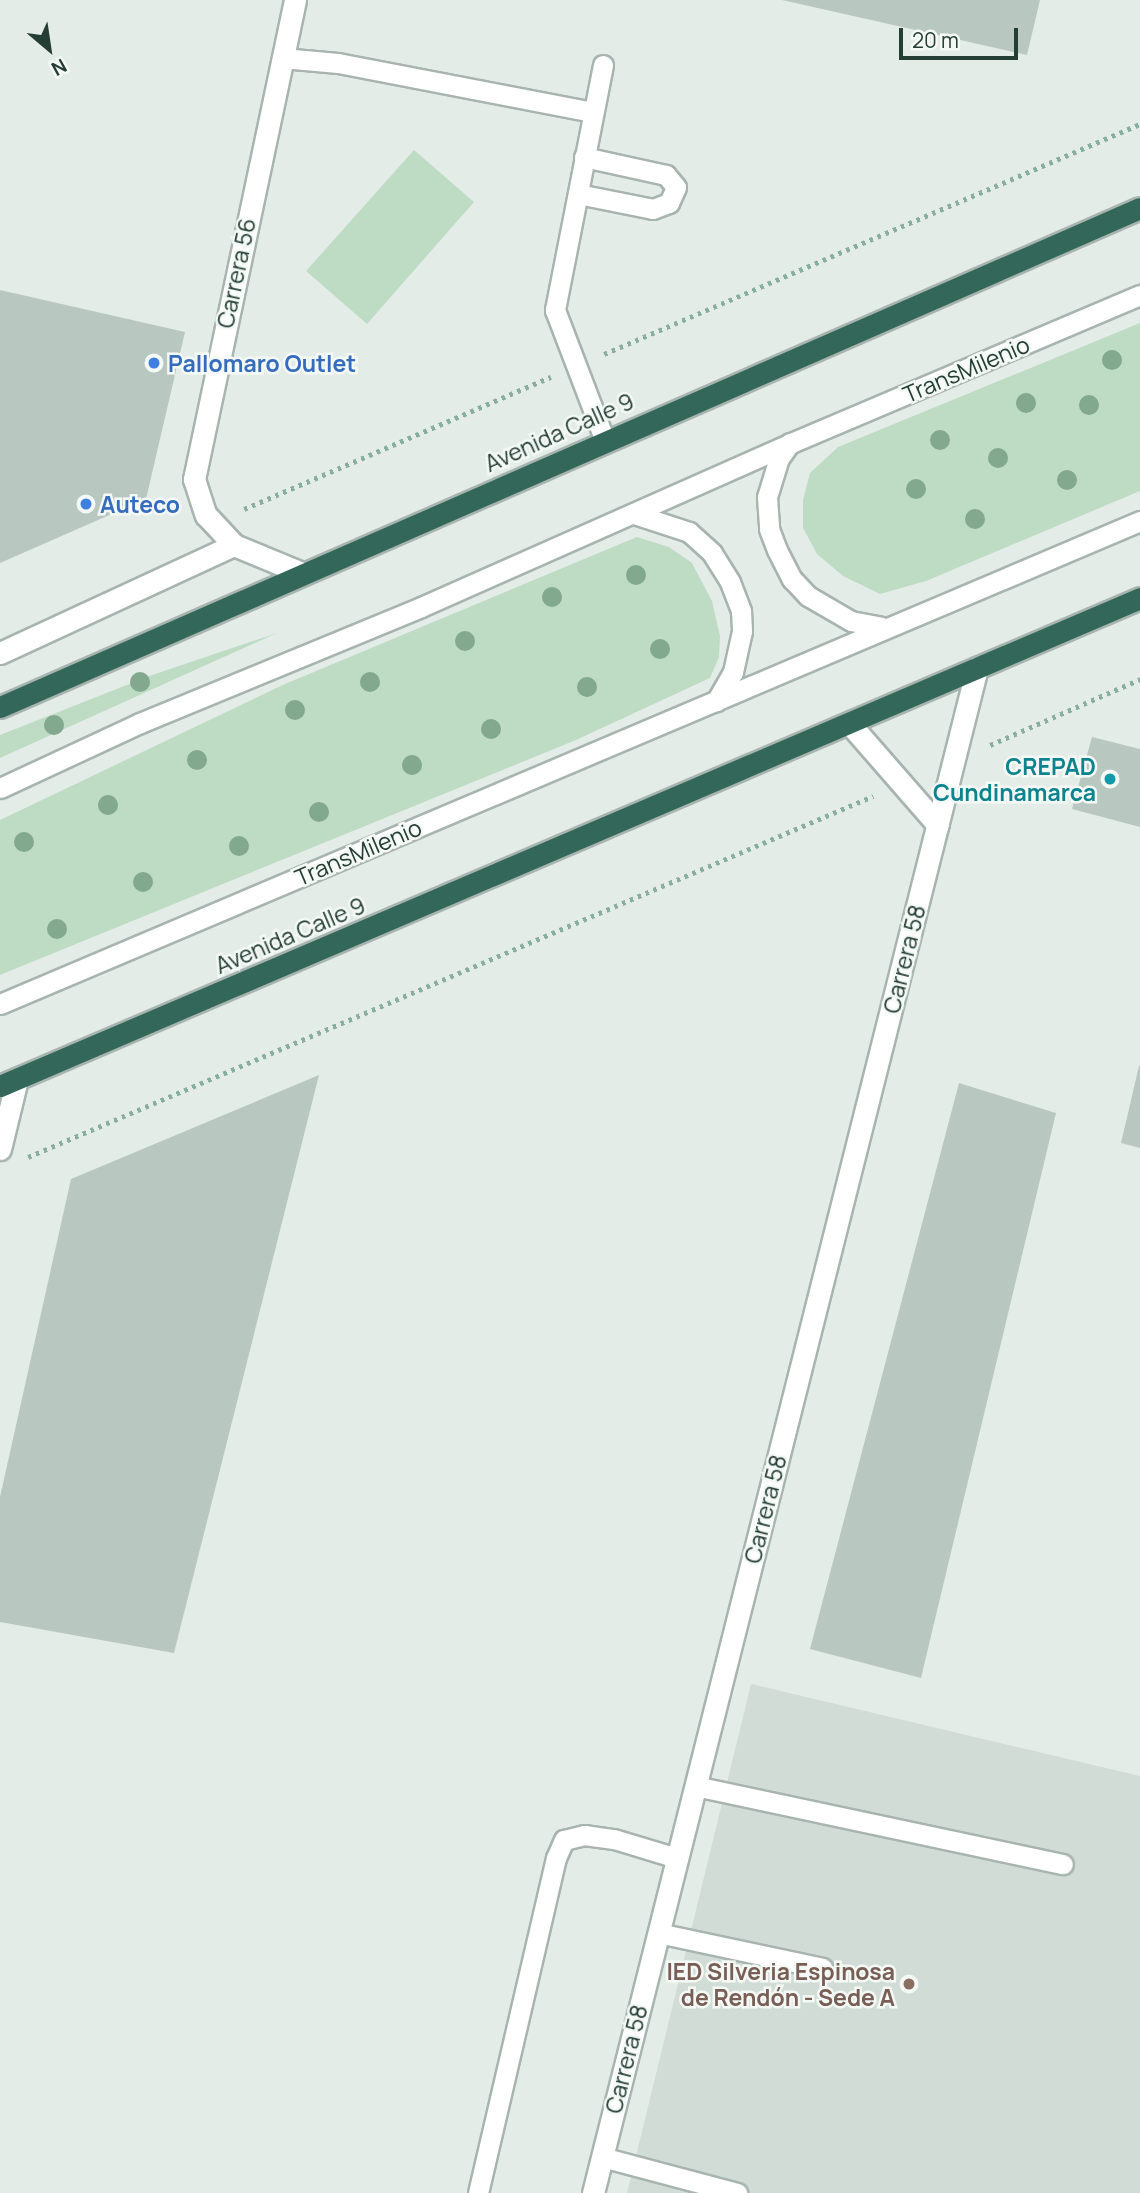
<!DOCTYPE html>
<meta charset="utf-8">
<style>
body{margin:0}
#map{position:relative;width:1140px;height:2193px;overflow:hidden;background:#e4ece8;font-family:Manrope,sans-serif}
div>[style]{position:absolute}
.built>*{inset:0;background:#d2dcd7}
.green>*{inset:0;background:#bedcc4}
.building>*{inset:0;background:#b9c7c1}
.path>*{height:4.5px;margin-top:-2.25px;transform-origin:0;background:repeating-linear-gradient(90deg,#87ae9f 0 3.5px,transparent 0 8.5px)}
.roads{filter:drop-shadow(2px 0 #a7b4af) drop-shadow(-2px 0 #a7b4af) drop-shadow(0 2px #a7b4af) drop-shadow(0 -2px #a7b4af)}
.lane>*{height:19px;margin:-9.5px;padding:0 9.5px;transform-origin:9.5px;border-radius:9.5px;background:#fff}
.street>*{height:21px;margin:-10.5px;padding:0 10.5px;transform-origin:10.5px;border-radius:10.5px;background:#fff}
.secondary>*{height:21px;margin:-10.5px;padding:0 10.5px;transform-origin:10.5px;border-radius:10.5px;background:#fff}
.highway>*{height:21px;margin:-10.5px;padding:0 10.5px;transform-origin:10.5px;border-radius:10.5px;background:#326759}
.trees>*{width:20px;height:20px;margin:-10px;border-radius:50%;background:#82a88e}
.dots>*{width:19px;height:19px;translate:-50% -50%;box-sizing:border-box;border:4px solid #f4f9f6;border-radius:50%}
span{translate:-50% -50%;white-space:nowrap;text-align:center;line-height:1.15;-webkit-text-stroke:5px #f4f9f6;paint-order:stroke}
.street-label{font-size:23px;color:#243d35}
.shop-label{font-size:23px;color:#366cbe;font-weight:700}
.left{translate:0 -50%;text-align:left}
.culture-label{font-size:23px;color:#0d838f;font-weight:700}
.right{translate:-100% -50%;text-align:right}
.education-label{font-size:23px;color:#785e54;font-weight:700}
.north{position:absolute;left:14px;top:14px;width:70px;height:70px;-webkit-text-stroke:5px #f4f9f6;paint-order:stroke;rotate:151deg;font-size:19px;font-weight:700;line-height:28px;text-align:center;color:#243d35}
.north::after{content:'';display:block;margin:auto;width:24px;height:32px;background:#243d35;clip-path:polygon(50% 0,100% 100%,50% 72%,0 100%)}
.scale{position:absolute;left:899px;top:28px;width:119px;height:32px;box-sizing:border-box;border:4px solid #243d35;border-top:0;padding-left:9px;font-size:21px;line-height:24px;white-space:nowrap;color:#243d35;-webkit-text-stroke:5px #f4f9f6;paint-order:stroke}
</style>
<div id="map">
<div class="built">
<div style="clip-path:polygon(751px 1684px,1140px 1776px,1140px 2193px,627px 2193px)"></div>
</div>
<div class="green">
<div style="clip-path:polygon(414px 150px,474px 202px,367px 324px,306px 271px)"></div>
<div style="clip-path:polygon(1140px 323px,1140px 491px,926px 581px,880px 594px,843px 576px,817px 554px,803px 528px,803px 500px,810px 473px,838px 447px)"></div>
<div style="clip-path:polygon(637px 537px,669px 547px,692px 563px,712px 601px,720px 636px,719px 657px,710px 678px,576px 740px,0 975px,0 820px,285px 684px)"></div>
<div style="clip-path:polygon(277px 633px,0 758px,0 735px,152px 675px)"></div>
</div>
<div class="building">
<div style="clip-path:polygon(782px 0,1040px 0,1027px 55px)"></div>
<div style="clip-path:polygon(0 290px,185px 332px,146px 499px,0 563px)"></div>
<div style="clip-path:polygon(1092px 737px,1140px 749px,1140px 827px,1072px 809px)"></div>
<div style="clip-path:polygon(1139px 1066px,1140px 1066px,1140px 1148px,1121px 1143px)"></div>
<div style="clip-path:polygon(319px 1075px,174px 1653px,0 1622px,0 1497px,71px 1179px)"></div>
<div style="clip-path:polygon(959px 1083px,1056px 1113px,921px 1678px,810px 1649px)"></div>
</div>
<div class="path">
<div style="left:604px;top:354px;width:583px;rotate:-23.22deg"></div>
<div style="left:244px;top:509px;width:334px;rotate:-23.3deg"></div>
<div style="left:990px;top:745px;width:164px;rotate:-23.7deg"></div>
<div style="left:28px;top:1157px;width:919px;rotate:-23.13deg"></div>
</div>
<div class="roads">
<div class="lane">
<div style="left:282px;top:58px;width:56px;rotate:5.1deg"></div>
<div style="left:338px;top:63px;width:260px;rotate:10.9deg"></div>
<div style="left:603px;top:65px;width:250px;rotate:101.1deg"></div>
<div style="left:555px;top:310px;width:140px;rotate:69.1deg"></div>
<div style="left:578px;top:194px;width:76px;rotate:11.3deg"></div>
<div style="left:653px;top:209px;width:17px;rotate:-21deg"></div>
<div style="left:669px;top:203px;width:17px;rotate:-66deg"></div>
<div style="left:676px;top:187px;width:16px;rotate:-130deg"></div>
<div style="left:666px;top:175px;width:84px;rotate:-167.6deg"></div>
<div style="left:790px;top:443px;width:19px;rotate:126deg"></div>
<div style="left:779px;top:458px;width:41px;rotate:107.1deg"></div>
<div style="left:767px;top:497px;width:32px;rotate:86deg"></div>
<div style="left:769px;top:529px;width:22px;rotate:69deg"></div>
<div style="left:777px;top:550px;width:33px;rotate:63deg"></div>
<div style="left:792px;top:579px;width:23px;rotate:47deg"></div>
<div style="left:808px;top:596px;width:50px;rotate:30.2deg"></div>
<div style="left:851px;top:621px;width:31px;rotate:11deg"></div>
<div style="left:634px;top:514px;width:58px;rotate:18.1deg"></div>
<div style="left:689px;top:532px;width:31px;rotate:42deg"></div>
<div style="left:712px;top:553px;width:34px;rotate:58deg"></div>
<div style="left:730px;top:582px;width:31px;rotate:69deg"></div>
<div style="left:741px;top:611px;width:20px;rotate:87deg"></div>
<div style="left:742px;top:631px;width:42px;rotate:102.4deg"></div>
<div style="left:733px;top:672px;width:34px;rotate:120deg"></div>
<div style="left:0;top:788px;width:154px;rotate:-24.9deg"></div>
<div style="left:140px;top:723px;width:304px;rotate:-22.4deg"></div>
<div style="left:421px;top:607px;width:405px;rotate:-23.9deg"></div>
<div style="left:791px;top:443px;width:379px;rotate:-23deg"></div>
<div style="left:0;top:1004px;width:1238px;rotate:-22.96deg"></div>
<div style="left:695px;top:1786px;width:376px;rotate:12deg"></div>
<div style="left:658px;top:1933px;width:168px;rotate:12deg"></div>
<div style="left:602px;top:2157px;width:140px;rotate:14.9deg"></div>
<div style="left:478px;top:2193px;width:344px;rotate:-76.9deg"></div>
<div style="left:556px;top:1858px;width:20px;rotate:-66deg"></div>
<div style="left:564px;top:1840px;width:21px;rotate:-14deg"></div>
<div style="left:584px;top:1835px;width:30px;rotate:8deg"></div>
<div style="left:614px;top:1839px;width:66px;rotate:16.8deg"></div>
</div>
<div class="street">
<div style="left:849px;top:723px;width:135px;rotate:48.9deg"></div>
<div style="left:0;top:1149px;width:72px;rotate:-76.3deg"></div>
<div style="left:593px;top:2193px;width:1573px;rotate:-75.87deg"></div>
</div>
<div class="secondary">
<div style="left:295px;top:0;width:490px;rotate:101.9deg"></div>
<div style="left:194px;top:479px;width:38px;rotate:72deg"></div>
<div style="left:206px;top:515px;width:41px;rotate:47deg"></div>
<div style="left:234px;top:545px;width:74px;rotate:22.4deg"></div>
<div style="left:0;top:653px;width:258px;rotate:-24.8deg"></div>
</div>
<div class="highway">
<div style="left:0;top:707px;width:1244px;rotate:-23.64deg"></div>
<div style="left:0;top:1086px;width:1240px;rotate:-23.17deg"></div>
</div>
</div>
<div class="trees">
<div style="left:1112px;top:360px"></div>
<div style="left:1026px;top:403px"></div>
<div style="left:1089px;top:405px"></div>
<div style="left:940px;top:440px"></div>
<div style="left:998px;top:458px"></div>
<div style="left:1067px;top:480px"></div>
<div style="left:916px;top:489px"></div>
<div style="left:975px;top:519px"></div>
<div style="left:636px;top:575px"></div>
<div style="left:552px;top:597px"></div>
<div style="left:465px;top:641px"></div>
<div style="left:660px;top:649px"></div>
<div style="left:140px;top:682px"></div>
<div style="left:370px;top:682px"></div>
<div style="left:587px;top:687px"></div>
<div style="left:295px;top:710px"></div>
<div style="left:54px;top:725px"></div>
<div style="left:491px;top:729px"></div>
<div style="left:197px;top:760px"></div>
<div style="left:412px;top:765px"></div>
<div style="left:108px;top:805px"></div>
<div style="left:319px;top:812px"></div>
<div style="left:24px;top:842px"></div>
<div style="left:239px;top:846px"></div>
<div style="left:143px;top:882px"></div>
<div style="left:57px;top:929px"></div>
</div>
<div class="dots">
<div style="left:154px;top:363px;background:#3f7fe0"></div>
<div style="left:86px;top:504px;background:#3f7fe0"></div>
<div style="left:1110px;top:779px;background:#0f9aa8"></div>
<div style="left:909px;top:1984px;background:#8d6e63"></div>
</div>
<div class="street-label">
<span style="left:236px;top:273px;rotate:-78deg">Carrera 56</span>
<span style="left:966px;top:369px;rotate:-23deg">TransMilenio</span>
<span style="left:559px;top:432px;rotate:-24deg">Avenida Calle 9</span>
<span style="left:358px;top:852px;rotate:-23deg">TransMilenio</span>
<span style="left:290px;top:935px;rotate:-23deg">Avenida Calle 9</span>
<span style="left:904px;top:959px;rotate:-76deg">Carrera 58</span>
<span style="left:765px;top:1509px;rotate:-76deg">Carrera 58</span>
<span style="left:626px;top:2059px;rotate:-76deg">Carrera 58</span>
</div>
<div class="shop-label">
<span class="left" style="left:168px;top:363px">Pallomaro Outlet</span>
<span class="left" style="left:100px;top:504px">Auteco</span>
</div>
<div class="culture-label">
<span class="right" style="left:1096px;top:779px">CREPAD<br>Cundinamarca</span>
</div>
<div class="education-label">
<span class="right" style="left:895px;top:1984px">IED Silveria Espinosa<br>de Rendón - Sede A</span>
</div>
<div class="north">N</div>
<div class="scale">20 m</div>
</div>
